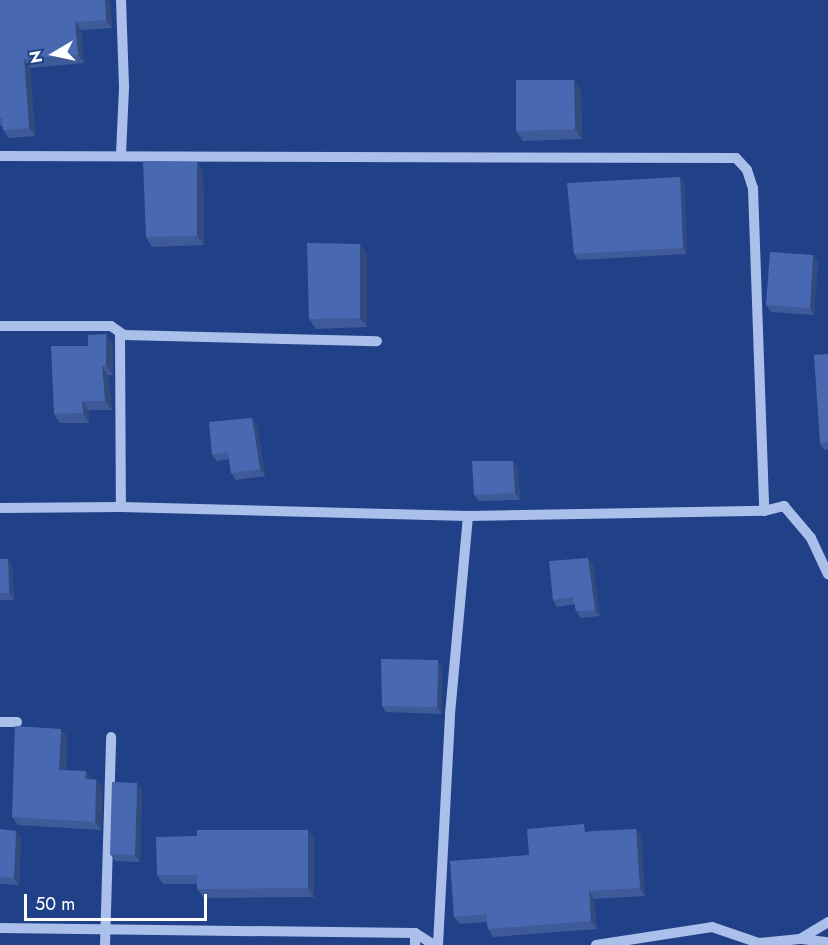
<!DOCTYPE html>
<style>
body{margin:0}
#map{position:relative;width:828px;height:945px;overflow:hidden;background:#204088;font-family:Jost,sans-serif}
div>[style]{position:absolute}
.minor>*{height:10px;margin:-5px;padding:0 5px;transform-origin:5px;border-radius:5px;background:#abbfeb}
.wall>*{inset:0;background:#3e5a98}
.shaded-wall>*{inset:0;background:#324a7c}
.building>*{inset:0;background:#4869b1}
span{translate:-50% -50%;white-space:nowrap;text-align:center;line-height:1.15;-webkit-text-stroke:5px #204088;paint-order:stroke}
.north{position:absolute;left:24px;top:24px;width:60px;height:60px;-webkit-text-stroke:4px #204088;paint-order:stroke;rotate:261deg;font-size:16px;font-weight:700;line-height:24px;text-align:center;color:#fff}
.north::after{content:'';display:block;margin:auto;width:21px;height:27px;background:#fff;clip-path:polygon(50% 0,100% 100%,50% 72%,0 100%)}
.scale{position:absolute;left:24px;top:894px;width:183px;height:27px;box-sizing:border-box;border:3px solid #fff;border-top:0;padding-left:8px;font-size:18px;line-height:21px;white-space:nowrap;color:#fff;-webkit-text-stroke:4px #204088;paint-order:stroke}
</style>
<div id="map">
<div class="minor">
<div style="left:121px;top:0;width:88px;rotate:88deg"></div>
<div style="left:124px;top:88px;width:65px;rotate:92.6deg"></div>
<div style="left:0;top:156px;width:736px;rotate:0.16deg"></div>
<div style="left:736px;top:158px;width:16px;rotate:47deg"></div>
<div style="left:747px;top:170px;width:19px;rotate:72deg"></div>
<div style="left:753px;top:188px;width:323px;rotate:88deg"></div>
<div style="left:0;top:326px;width:111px"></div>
<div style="left:111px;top:326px;width:16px;rotate:35deg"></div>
<div style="left:124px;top:335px;width:4px;rotate:-166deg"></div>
<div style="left:120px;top:334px;width:173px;rotate:89.7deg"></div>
<div style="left:124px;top:335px;width:253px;rotate:1.4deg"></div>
<div style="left:0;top:508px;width:121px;rotate:-0.5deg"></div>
<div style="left:121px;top:507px;width:347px;rotate:1.5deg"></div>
<div style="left:468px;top:516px;width:296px;rotate:-1deg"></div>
<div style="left:764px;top:511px;width:21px;rotate:-14deg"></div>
<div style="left:784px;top:506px;width:42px;rotate:49.8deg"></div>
<div style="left:811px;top:538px;width:40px;rotate:65deg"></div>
<div style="left:0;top:722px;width:17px"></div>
<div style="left:0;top:928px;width:415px;rotate:0.7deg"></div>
<div style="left:415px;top:933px;width:12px;rotate:90deg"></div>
<div style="left:415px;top:933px;width:22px;rotate:32deg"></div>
<div style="left:802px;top:939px;width:26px;rotate:7deg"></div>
<div style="left:105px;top:945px;width:208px;rotate:-88.3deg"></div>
<div style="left:438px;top:945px;width:231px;rotate:-87deg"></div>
<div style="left:450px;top:714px;width:199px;rotate:-84.8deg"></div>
<div style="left:596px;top:945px;width:117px;rotate:-8.8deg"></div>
<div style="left:712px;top:927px;width:50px;rotate:18.8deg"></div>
<div style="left:759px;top:943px;width:41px;rotate:-5.6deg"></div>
<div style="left:800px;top:939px;width:33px;rotate:-31deg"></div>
</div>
<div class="wall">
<div style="clip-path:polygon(0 0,110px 0,112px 28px,81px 30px,84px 63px,30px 68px,35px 136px,9px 138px,3px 130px,3px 126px,0 126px)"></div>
<div style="clip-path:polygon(581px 89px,582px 139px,523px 141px,516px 131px)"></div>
<div style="clip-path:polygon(197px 162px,203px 172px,204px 245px,152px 247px,146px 237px)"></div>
<div style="clip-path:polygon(684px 183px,687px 254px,578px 260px,574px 254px)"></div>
<div style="clip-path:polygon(367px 254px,367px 327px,316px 329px,309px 319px)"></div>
<div style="clip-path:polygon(813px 255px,818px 262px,814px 315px,771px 312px,766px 305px)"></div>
<div style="clip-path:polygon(113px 344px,113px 375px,108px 375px,112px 410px,89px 410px,89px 423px,60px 423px,54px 414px)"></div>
<div style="clip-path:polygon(828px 354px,828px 449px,824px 450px,820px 443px)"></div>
<div style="clip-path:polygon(257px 425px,265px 476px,236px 480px,231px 473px,229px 459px,217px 461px,212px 455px)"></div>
<div style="clip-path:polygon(518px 467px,520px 500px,479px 501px,474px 495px)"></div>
<div style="clip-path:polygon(588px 558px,593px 565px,600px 616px,581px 618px,576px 611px,575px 604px,557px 607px,553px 600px)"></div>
<div style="clip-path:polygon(0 559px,12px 566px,14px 600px,0 600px)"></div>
<div style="clip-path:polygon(442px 667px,442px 714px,386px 712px,382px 706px)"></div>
<div style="clip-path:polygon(61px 729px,67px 737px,66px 770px,92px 779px,96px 780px,102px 788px,101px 830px,18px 825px,12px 817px)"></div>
<div style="clip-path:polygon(137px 783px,142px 790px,140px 862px,115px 861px,110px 854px)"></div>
<div style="clip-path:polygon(0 829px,21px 837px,19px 885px,0 884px)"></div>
<div style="clip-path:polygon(636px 829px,641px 837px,645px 896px,594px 899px,597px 929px,493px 937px,488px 929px,487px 922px,460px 924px,454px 917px,529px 855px,589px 831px)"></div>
<div style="clip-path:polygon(308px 830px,314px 839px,314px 897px,204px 898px,197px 889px,197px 884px,163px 884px,157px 875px,197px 836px)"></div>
</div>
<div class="shaded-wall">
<div style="clip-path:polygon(105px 0,110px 0,112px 28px,106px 20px)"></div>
<div style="clip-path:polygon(75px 22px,81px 30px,84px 63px,78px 55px)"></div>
<div style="clip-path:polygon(24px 59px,30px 68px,35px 136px,29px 128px)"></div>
<div style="clip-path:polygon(574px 80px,581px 89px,582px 139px,575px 129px)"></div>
<div style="clip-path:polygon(197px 162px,203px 172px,204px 245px,197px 236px)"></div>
<div style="clip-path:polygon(680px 177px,684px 183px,687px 254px,683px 248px)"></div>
<div style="clip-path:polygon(360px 244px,367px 254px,367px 327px,360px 318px)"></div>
<div style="clip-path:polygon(813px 255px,818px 262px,814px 315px,810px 308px)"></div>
<div style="clip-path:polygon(106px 334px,113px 344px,113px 375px,106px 365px)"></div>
<div style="clip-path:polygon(102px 366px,108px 375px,112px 410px,105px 401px)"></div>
<div style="clip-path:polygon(82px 401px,89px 410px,89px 423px,83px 413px)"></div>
<div style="clip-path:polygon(252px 418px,257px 425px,265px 476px,260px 469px)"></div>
<div style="clip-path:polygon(513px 461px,518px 467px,520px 500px,515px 493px)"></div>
<div style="clip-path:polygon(588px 558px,593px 565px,600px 616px,595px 610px)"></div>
<div style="clip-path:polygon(8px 559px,12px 566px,14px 600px,9px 593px)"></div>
<div style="clip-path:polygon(438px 660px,442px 667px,442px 714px,437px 707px)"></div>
<div style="clip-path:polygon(61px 729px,67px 737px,65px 779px,59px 770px)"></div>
<div style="clip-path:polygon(86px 771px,92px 780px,85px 779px)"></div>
<div style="clip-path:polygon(96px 780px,102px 788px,101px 830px,95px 822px)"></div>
<div style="clip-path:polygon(137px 783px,142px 790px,140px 862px,135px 855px)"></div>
<div style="clip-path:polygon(636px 829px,641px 837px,645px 896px,640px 888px)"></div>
<div style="clip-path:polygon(308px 830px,314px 839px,314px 897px,308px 888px)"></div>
<div style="clip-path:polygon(16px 831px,21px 837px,19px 885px,14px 878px)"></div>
<div style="clip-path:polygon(589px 891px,594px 899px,597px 929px,591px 921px)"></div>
</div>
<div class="building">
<div style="clip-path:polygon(0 0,105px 0,106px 20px,75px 22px,78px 55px,24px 59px,29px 128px,3px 130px,2px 118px,0 118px)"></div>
<div style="clip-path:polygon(516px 80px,574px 80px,575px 129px,516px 131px)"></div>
<div style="clip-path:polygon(143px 161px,197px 162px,197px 236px,146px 237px)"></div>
<div style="clip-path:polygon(680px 177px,683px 248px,574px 254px,567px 183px)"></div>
<div style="clip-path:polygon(307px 243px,360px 244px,360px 318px,309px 319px)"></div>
<div style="clip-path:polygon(770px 252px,813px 255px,810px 308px,766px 305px)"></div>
<div style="clip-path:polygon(106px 334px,106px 365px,102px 366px,105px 401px,82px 401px,83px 413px,54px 414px,51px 346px,88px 346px,88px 335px)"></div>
<div style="clip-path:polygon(828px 354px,828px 442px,820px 443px,814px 355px)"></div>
<div style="clip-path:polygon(252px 418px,260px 469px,231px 473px,228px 452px,212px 455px,209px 422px)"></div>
<div style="clip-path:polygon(472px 461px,513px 461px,515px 493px,474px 495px)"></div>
<div style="clip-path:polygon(588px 558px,595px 610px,576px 611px,573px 597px,553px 600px,549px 561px)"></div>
<div style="clip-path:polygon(0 559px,8px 559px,9px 593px,0 593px)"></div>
<div style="clip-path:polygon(381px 659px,438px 660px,437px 707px,382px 706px)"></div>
<div style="clip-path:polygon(15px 726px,61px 729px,59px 770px,86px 771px,85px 779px,96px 780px,95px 822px,12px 817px)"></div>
<div style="clip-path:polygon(112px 782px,137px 783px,135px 855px,110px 854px)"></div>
<div style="clip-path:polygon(584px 824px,585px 832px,636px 829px,640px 888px,589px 891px,591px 921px,488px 929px,486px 914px,454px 917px,450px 861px,529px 855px,527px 829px)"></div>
<div style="clip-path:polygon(0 829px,16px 831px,14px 878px,0 877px)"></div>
<div style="clip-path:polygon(197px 830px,308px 830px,308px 888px,197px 889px,197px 875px,157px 875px,156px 837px,197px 836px)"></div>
</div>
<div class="north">N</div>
<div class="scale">50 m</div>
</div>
